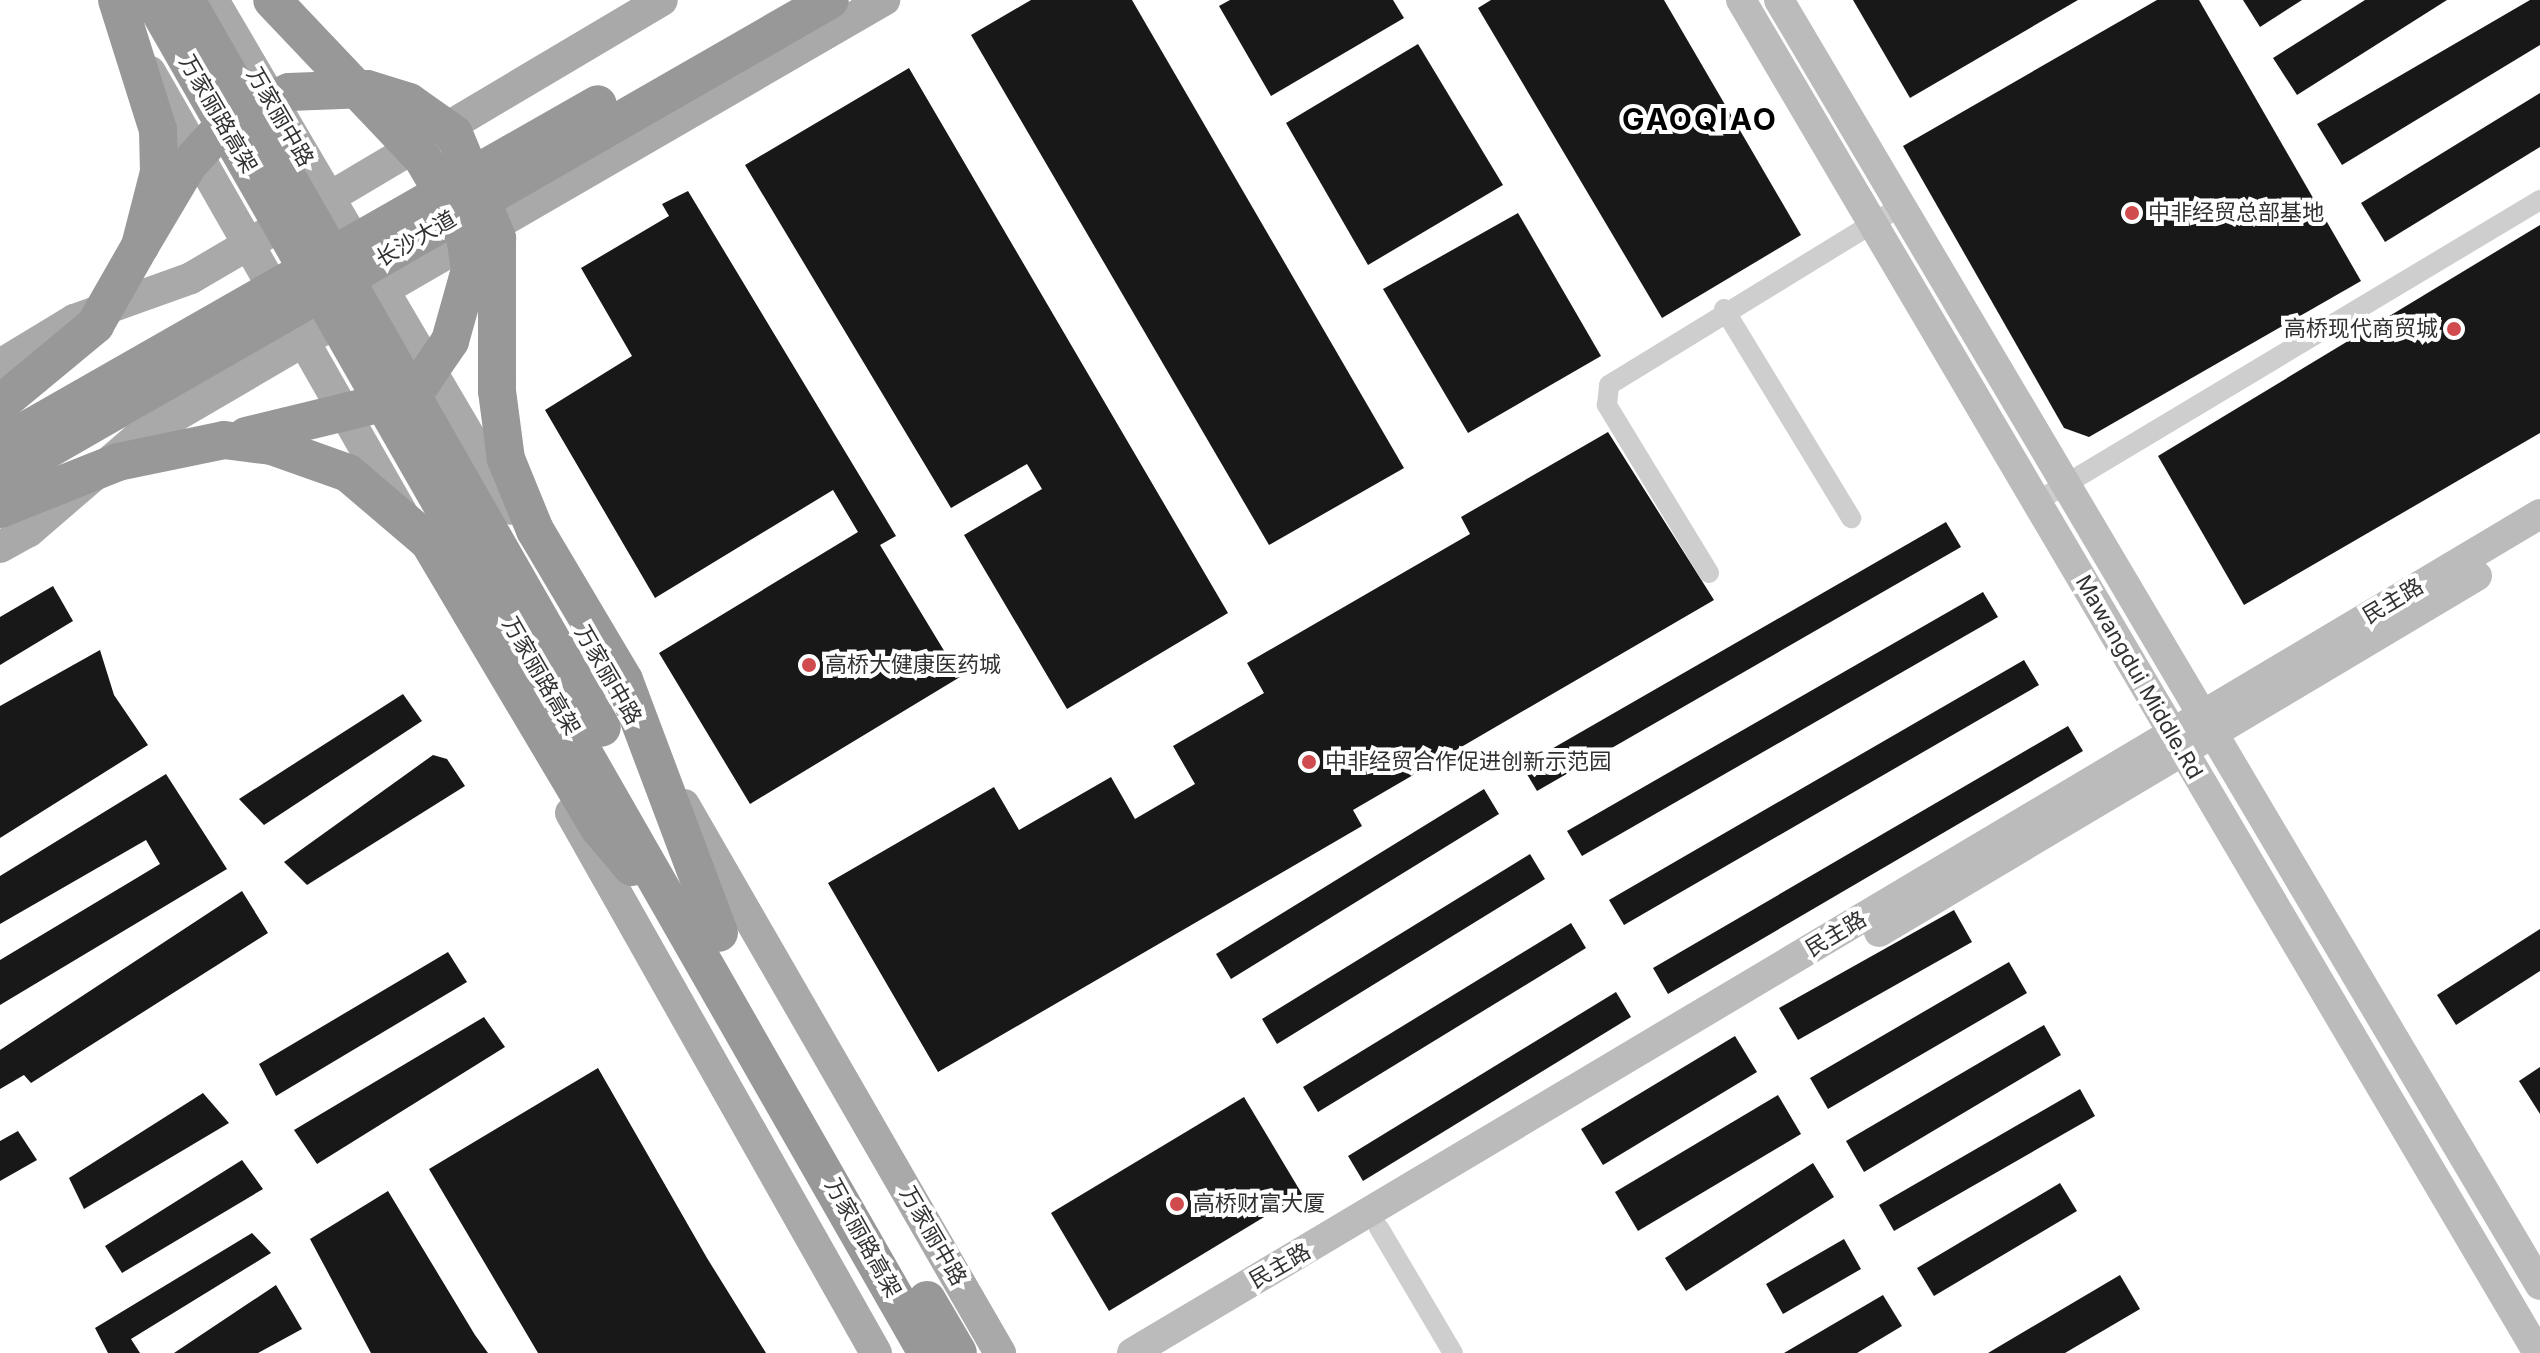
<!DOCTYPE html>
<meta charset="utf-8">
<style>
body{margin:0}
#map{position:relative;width:2540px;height:1353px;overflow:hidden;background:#fff;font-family:Inter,"Noto Sans SC",sans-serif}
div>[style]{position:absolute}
.building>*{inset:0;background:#181818}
.street>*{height:20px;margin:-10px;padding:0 10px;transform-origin:10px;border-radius:10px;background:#cecece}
.secondary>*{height:30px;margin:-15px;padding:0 15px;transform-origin:15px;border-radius:15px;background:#bbb}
.primary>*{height:32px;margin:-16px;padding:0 16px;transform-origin:16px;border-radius:16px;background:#a9a9a9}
.highway>*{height:38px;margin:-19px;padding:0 19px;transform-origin:19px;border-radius:19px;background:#989898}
.dots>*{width:22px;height:22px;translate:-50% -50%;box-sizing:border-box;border:4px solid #fff;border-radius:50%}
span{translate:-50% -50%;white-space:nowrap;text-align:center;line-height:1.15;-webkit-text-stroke:8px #fff;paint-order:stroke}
.street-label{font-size:22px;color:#313131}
.poi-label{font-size:22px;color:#313131}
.left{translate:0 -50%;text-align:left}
.right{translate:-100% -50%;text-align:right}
.district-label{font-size:30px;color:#000;font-weight:700;letter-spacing:2px}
</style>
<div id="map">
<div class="building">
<div style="clip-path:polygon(1031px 0,1132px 0,1404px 468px,1269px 545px,971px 35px)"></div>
<div style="clip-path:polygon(1230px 0,1393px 0,1404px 18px,1271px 96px,1219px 6px)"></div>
<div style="clip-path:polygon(1491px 0,1664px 0,1801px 235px,1662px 318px,1478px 8px)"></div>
<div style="clip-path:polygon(1853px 0,2078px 0,1910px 98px)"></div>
<div style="clip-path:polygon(2157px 0,2199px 0,2361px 281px,2089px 437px,2064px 428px,1903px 146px)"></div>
<div style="clip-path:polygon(2243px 0,2302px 0,2260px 27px)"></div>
<div style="clip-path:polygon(2365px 0,2447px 0,2297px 95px,2273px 58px)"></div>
<div style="clip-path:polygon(2530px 0,2540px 0,2540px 45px,2342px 165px,2317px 124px)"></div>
<div style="clip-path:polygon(1418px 44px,1503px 185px,1368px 265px,1286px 123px)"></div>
<div style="clip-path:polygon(909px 68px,1228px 613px,1067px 709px,964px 535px,1042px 489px,1027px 464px,951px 508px,745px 165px)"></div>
<div style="clip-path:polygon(2540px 93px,2540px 147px,2385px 242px,2361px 203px)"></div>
<div style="clip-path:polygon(688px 191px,896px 536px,880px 545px,960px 677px,750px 804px,659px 653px,858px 532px,833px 490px,655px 598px,545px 410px,632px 356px,581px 268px,669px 216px,662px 204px)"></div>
<div style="clip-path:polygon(1518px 213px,1601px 356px,1468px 433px,1383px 289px)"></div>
<div style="clip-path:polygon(2540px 225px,2540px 433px,2244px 605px,2158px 456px)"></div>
<div style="clip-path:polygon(1608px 432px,1714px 600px,1353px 810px,1362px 826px,938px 1072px,828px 883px,994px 787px,1019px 830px,1111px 777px,1135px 819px,1195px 784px,1173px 746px,1264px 693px,1247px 663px,1470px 534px,1461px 517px)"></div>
<div style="clip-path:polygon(1946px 522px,1961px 547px,1537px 791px,1522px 766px)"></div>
<div style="clip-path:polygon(53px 586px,73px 621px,0 665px,0 617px)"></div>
<div style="clip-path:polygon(1983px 592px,1998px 617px,1582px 856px,1567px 831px)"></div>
<div style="clip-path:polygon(100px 650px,114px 695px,148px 745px,0 838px,0 706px)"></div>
<div style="clip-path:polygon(2024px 660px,2039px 685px,1624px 925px,1609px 900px)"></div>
<div style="clip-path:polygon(403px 694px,422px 721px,264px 825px,239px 799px)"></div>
<div style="clip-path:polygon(2068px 726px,2083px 751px,1668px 994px,1653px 968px)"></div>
<div style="clip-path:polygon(433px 755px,447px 759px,465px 786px,307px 885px,284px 862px)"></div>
<div style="clip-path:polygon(166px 774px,227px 869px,0 1005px,0 960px,160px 864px,146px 840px,0 924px,0 876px)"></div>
<div style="clip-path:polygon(1484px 789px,1499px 814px,1231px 979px,1216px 954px)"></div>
<div style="clip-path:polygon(1530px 854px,1545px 879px,1277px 1044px,1262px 1019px)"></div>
<div style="clip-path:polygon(242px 891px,268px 933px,31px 1083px,24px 1075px,0 1089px,0 1050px)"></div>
<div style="clip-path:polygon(1954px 910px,1972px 942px,1798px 1040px,1779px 1008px)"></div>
<div style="clip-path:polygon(1571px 923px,1586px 948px,1318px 1112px,1303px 1087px)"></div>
<div style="clip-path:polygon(2540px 929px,2540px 971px,2456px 1025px,2437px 995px)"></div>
<div style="clip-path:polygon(448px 952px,467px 982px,276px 1096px,259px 1064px)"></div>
<div style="clip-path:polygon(2009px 962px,2027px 993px,1828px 1109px,1810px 1078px)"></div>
<div style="clip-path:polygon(1616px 992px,1631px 1017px,1363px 1181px,1348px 1156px)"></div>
<div style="clip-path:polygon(484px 1017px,505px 1047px,317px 1164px,294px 1130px)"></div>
<div style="clip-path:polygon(2044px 1025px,2061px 1055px,1864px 1172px,1846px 1141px)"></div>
<div style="clip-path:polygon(1735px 1036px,1757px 1072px,1603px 1165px,1581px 1129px)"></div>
<div style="clip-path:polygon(2540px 1067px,2540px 1114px,2519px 1081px)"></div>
<div style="clip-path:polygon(598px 1068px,707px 1258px,766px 1353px,538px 1353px,429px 1169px)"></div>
<div style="clip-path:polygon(2080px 1089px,2095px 1116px,1894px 1231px,1879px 1205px)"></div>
<div style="clip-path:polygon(203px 1093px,229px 1123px,84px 1209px,69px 1178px)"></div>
<div style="clip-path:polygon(1778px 1095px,1801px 1134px,1638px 1231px,1615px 1192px)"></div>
<div style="clip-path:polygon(1244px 1097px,1302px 1194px,1109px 1311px,1051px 1213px)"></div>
<div style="clip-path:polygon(18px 1131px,37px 1160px,0 1181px,0 1141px)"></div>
<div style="clip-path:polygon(242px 1160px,263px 1189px,122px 1273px,105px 1246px)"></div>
<div style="clip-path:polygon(1813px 1163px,1834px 1197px,1686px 1291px,1665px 1258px)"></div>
<div style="clip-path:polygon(2060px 1183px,2077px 1211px,1934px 1296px,1917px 1268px)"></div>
<div style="clip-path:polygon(388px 1191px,475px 1335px,488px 1353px,371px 1353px,310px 1239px)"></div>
<div style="clip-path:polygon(252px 1233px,271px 1253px,131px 1339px,140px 1353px,108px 1353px,95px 1328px)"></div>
<div style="clip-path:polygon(1844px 1239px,1861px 1269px,1783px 1314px,1766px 1284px)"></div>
<div style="clip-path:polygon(2120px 1275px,2140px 1309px,2065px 1353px,1988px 1353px)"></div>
<div style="clip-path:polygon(276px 1285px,302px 1329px,258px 1353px,174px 1353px)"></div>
<div style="clip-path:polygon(1883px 1295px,1902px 1326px,1857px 1353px,1784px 1353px)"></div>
</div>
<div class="street">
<div style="left:1724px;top:309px;width:245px;rotate:58.7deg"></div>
<div style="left:2036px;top:502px;width:588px;rotate:-30.93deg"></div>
<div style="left:1709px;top:573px;width:197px;rotate:-121.3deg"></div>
<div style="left:1607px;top:405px;width:20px;rotate:-84deg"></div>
<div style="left:1609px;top:385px;width:340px;rotate:-31.5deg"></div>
<div style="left:1379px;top:1228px;width:145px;rotate:59.4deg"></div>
</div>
<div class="secondary">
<div style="left:1741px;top:0;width:1570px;rotate:59.5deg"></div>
<div style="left:1779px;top:0;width:1493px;rotate:59.37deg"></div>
<div style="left:1879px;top:932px;width:696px;rotate:-30.77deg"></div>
<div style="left:1132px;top:1353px;width:1639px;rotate:-30.79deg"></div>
</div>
<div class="primary">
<div style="left:213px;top:0;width:590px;rotate:59.57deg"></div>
<div style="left:150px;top:72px;width:510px;rotate:60.27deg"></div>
<div style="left:310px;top:209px;width:409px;rotate:-30.7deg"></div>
<div style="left:366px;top:300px;width:599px;rotate:-30.08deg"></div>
<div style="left:0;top:365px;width:87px;rotate:-31.3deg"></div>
<div style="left:74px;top:320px;width:124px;rotate:-19.7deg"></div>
<div style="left:191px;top:278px;width:87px;rotate:-30.4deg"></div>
<div style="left:0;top:547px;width:33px;rotate:-29deg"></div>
<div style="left:29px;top:531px;width:141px;rotate:-40.7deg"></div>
<div style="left:136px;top:439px;width:214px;rotate:-30.3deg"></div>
<div style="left:684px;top:805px;width:633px;rotate:60.03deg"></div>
<div style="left:571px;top:813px;width:620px;rotate:60.54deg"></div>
</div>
<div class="highway">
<div style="left:153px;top:0;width:1559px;rotate:60.23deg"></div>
<div style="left:186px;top:0;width:838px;rotate:60.26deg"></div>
<div style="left:140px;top:246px;width:94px;rotate:-59.3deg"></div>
<div style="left:188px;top:165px;width:45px;rotate:-47.7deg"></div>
<div style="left:218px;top:132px;width:32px;rotate:-39deg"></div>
<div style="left:243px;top:112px;width:50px;rotate:-23.5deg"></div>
<div style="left:289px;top:92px;width:78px;rotate:-2.2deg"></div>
<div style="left:367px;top:89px;width:44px;rotate:17.2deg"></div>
<div style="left:409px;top:102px;width:55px;rotate:35.4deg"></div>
<div style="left:454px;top:134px;width:113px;rotate:67.5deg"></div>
<div style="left:497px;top:238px;width:153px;rotate:90deg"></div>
<div style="left:497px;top:391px;width:69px;rotate:82.5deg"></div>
<div style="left:506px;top:459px;width:77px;rotate:67.8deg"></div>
<div style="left:535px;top:530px;width:174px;rotate:59.3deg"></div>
<div style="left:624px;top:680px;width:270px;rotate:69.4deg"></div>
<div style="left:0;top:404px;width:124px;rotate:-39.7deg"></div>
<div style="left:95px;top:325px;width:91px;rotate:-60.3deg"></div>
<div style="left:140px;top:246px;width:76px;rotate:-75.6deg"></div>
<div style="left:159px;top:172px;width:42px;rotate:-91.4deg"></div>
<div style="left:158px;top:130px;width:136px;rotate:-107.5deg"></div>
<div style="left:246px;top:436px;width:157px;rotate:-13.6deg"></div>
<div style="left:399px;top:399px;width:29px;rotate:-36deg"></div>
<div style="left:422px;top:382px;width:50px;rotate:-55.7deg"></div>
<div style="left:450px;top:341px;width:74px;rotate:-74.3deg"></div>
<div style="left:470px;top:270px;width:41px;rotate:-98.3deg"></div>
<div style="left:464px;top:229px;width:81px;rotate:-120.4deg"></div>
<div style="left:423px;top:159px;width:219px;rotate:-133.5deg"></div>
<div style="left:0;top:445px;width:688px;rotate:-29.69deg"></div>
<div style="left:0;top:477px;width:957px;rotate:-29.89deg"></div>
<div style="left:0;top:509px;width:127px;rotate:-21.7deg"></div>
<div style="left:118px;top:462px;width:108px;rotate:-11.7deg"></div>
<div style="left:224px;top:440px;width:48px;rotate:7.1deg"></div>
<div style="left:272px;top:446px;width:81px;rotate:19.6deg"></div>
<div style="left:348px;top:473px;width:106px;rotate:40.4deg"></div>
<div style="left:429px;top:542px;width:333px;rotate:59.3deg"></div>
<div style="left:599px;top:828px;width:51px;rotate:49.8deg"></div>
<div style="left:927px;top:1300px;width:61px;rotate:59.7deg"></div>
</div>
<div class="dots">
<div style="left:2132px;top:213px;background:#d04b4e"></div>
<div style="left:2454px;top:329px;background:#d04b4e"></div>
<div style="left:809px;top:665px;background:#d04b4e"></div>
<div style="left:1309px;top:762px;background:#d04b4e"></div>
<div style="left:1177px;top:1204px;background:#d04b4e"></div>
</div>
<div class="street-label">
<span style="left:218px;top:114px;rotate:60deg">万家丽路高架</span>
<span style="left:280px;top:117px;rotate:60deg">万家丽中路</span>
<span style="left:416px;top:239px;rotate:-30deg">长沙大道</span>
<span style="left:2393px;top:601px;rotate:-31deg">民主路</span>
<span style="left:608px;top:675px;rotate:60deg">万家丽中路</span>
<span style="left:541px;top:676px;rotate:60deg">万家丽路高架</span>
<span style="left:2139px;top:677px;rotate:60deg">Mawangdui Middle.Rd</span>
<span style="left:1836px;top:934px;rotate:-31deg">民主路</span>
<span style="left:933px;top:1236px;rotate:60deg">万家丽中路</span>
<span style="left:863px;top:1238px;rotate:61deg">万家丽路高架</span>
<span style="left:1280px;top:1266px;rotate:-30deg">民主路</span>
</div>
<div class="poi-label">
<span class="left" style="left:2148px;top:213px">中非经贸总部基地</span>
<span class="right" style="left:2438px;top:329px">高桥现代商贸城</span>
<span class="left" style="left:825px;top:665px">高桥大健康医药城</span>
<span class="left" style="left:1325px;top:762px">中非经贸合作促进创新示范园</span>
<span class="left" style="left:1193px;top:1204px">高桥财富大厦</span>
</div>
<div class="district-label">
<span style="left:1700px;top:119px">GAOQIAO</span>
</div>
</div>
